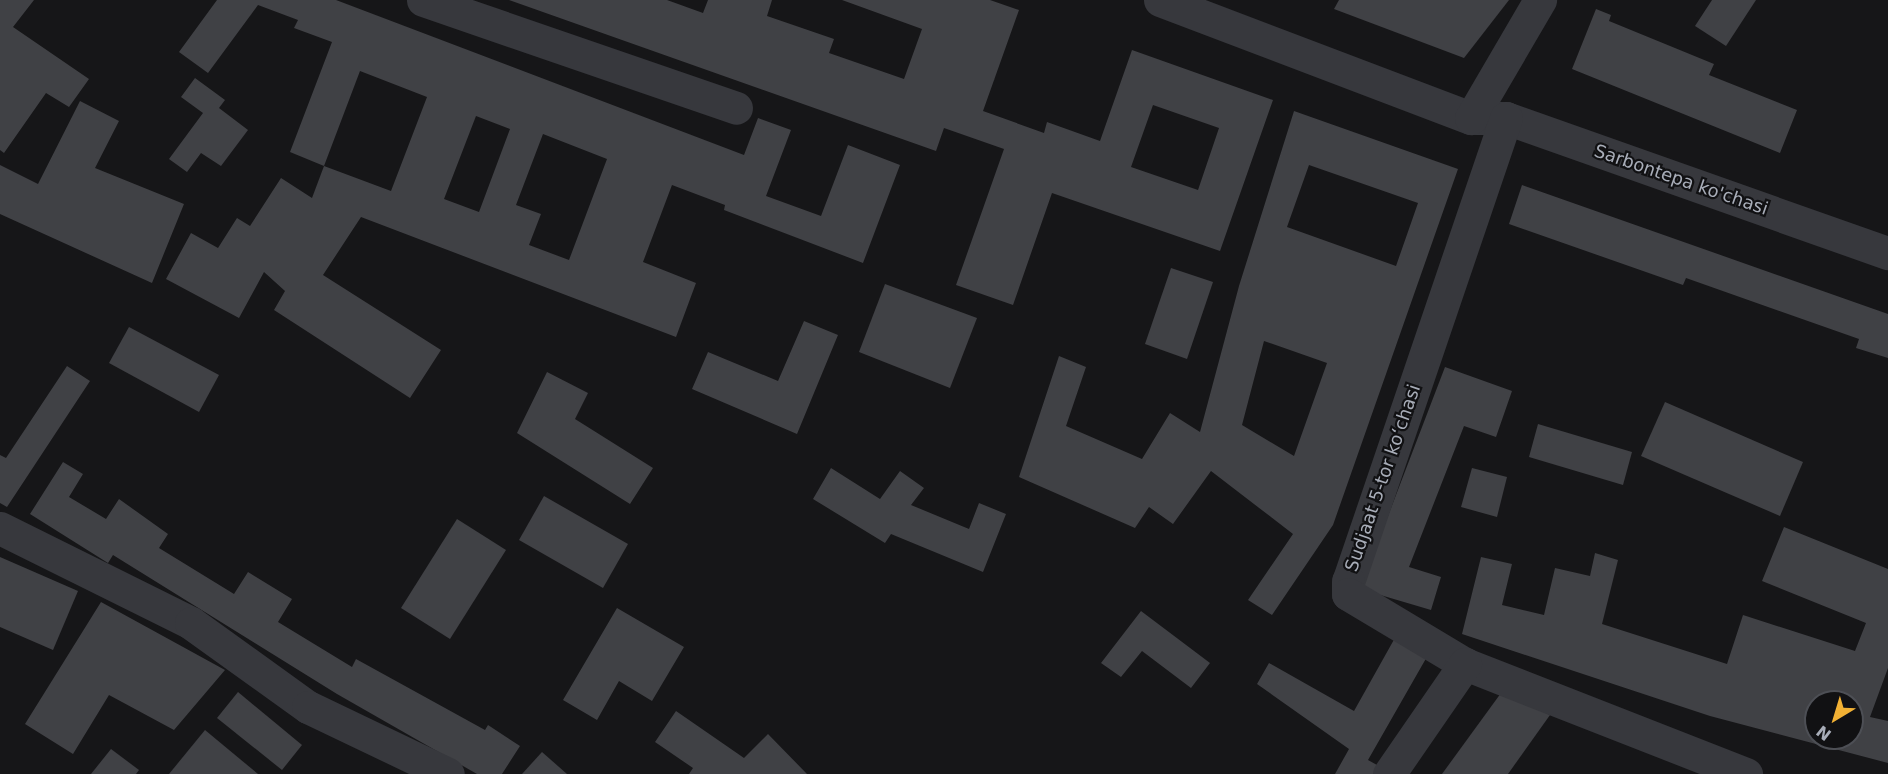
<!DOCTYPE html>
<meta charset="utf-8">
<style>
body{margin:0}
#map{position:relative;width:1888px;height:774px;overflow:hidden;background:#161618;font-family:"DejaVu Sans",sans-serif}
div>[style]{position:absolute}
.building>*{inset:0;background:#404145}
.minor>*{height:33px;margin:-16.5px;padding:0 16.5px;transform-origin:16.5px;border-radius:16.5px;background:#37383d}
span{translate:-50% -50%;white-space:nowrap;text-align:center;line-height:1.15;-webkit-text-stroke:4.5px #111113;paint-order:stroke}
.street-label{font-size:18px;color:#a8adb8}
.north{position:absolute;left:1804px;top:690px;width:60px;height:60px;box-sizing:border-box;background:#111113;border:2px solid #4d4f55;border-radius:50%;rotate:218deg;font-size:16px;font-weight:700;line-height:24px;text-align:center;color:#a8adb8}
.north::after{content:'';display:block;margin:auto;width:21px;height:27px;background:#f2b134;clip-path:polygon(50% 0,100% 100%,50% 72%,0 100%)}
</style>
<div id="map">
<div class="building">
<div style="clip-path:polygon(0 0,34px 0,13px 27px,89px 79px,69px 107px,46px 93px,4px 153px,0 150px)"></div>
<div style="clip-path:polygon(evenodd,217px 0,336px 0,744px 155px,758px 118px,791px 130px,766px 196px,821px 216px,848px 145px,900px 165px,863px 263px,724px 210px,725px 205px,672px 185px,643px 262px,696px 283px,676px 337px,361px 217px,323px 275px,441px 350px,410px 398px,274px 310px,285px 291px,264px 272px,239px 318px,166px 279px,191px 233px,218px 248px,237px 218px,250px 226px,281px 178px,312px 198px,324px 166px,391px 191px,427px 97px,360px 71px,324px 166px,290px 152px,332px 42px,294px 28px,298px 20px,258px 5px,208px 73px,179px 52px,217px 0,476px 116px,510px 129px,479px 212px,444px 199px,476px 116px,217px 0,543px 134px,607px 159px,569px 260px,529px 245px,541px 214px,516px 205px,543px 134px)"></div>
<div style="clip-path:polygon(evenodd,509px 0,667px 0,703px 13px,708px 0,772px 0,767px 16px,834px 39px,829px 53px,904px 79px,922px 29px,842px 0,990px 0,1019px 10px,983px 111px,1044px 133px,1047px 122px,1100px 141px,1132px 50px,1273px 100px,1220px 251px,1052px 193px,1013px 305px,956px 285px,1004px 149px,944px 128px,936px 151px,509px 0,1153px 105px,1219px 128px,1198px 190px,1131px 167px,1153px 105px)"></div>
<div style="clip-path:polygon(1339px 0,1509px 0,1464px 58px,1334px 9px)"></div>
<div style="clip-path:polygon(1712px 0,1756px 0,1726px 46px,1695px 26px)"></div>
<div style="clip-path:polygon(1596px 9px,1611px 15px,1609px 21px,1714px 64px,1709px 75px,1797px 110px,1780px 153px,1572px 69px)"></div>
<div style="clip-path:polygon(195px 78px,225px 100px,219px 108px,248px 130px,221px 166px,201px 153px,187px 172px,169px 159px,203px 113px,181px 97px)"></div>
<div style="clip-path:polygon(80px 101px,119px 121px,95px 168px,184px 204px,152px 283px,0 214px,0 165px,38px 184px)"></div>
<div style="clip-path:polygon(evenodd,1294px 111px,1458px 169px,1333px 525px,1272px 615px,1248px 600px,1293px 534px,1211px 471px,1173px 524px,1149px 507px,1135px 528px,1019px 477px,1059px 356px,1086px 367px,1066px 426px,1142px 459px,1170px 413px,1200px 432px,1239px 286px,1294px 111px,1309px 165px,1418px 203px,1396px 266px,1287px 227px,1309px 165px,1294px 111px,1264px 341px,1327px 363px,1294px 456px,1242px 425px,1264px 341px)"></div>
<div style="clip-path:polygon(1522px 185px,1888px 314px,1888px 358px,1856px 348px,1859px 339px,1686px 278px,1683px 285px,1509px 224px)"></div>
<div style="clip-path:polygon(1171px 268px,1213px 282px,1187px 359px,1145px 344px)"></div>
<div style="clip-path:polygon(885px 284px,977px 318px,950px 388px,859px 352px)"></div>
<div style="clip-path:polygon(804px 321px,838px 335px,797px 434px,692px 389px,708px 352px,778px 381px)"></div>
<div style="clip-path:polygon(129px 327px,219px 375px,199px 412px,109px 363px)"></div>
<div style="clip-path:polygon(67px 366px,90px 381px,7px 507px,0 503px,0 455px,6px 458px)"></div>
<div style="clip-path:polygon(1445px 367px,1512px 391px,1496px 437px,1464px 426px,1409px 567px,1441px 577px,1431px 610px,1360px 589px)"></div>
<div style="clip-path:polygon(547px 372px,588px 393px,575px 419px,653px 468px,630px 504px,517px 433px)"></div>
<div style="clip-path:polygon(1665px 402px,1803px 462px,1780px 516px,1641px 456px)"></div>
<div style="clip-path:polygon(1538px 424px,1632px 452px,1623px 485px,1529px 457px)"></div>
<div style="clip-path:polygon(63px 462px,83px 474px,69px 497px,106px 519px,119px 499px,168px 534px,159px 548px,234px 594px,248px 572px,292px 599px,278px 622px,352px 667px,356px 659px,485px 730px,488px 725px,520px 746px,502px 774px,477px 774px,337px 694px,113px 555px,108px 563px,30px 514px)"></div>
<div style="clip-path:polygon(831px 468px,880px 499px,900px 471px,924px 488px,911px 505px,969px 529px,979px 503px,1006px 514px,983px 572px,891px 534px,885px 543px,813px 499px)"></div>
<div style="clip-path:polygon(1472px 468px,1507px 477px,1497px 517px,1461px 507px)"></div>
<div style="clip-path:polygon(544px 496px,628px 544px,603px 588px,519px 540px)"></div>
<div style="clip-path:polygon(457px 519px,506px 550px,450px 639px,401px 608px)"></div>
<div style="clip-path:polygon(evenodd,1784px 527px,1888px 569px,1888px 668px,1870px 717px,1888px 721px,1888px 763px,1710px 716px,1462px 634px,1481px 557px,1512px 564px,1502px 605px,1544px 615px,1555px 568px,1590px 576px,1595px 553px,1618px 560px,1602px 624px,1727px 664px,1743px 615px,1855px 651px,1866px 623px,1762px 581px,1784px 527px,1816px 702px,1852px 702px,1852px 738px,1816px 738px,1816px 702px)"></div>
<div style="clip-path:polygon(0 557px,78px 591px,53px 650px,0 627px)"></div>
<div style="clip-path:polygon(101px 602px,225px 670px,174px 730px,109px 695px,73px 754px,25px 724px)"></div>
<div style="clip-path:polygon(617px 608px,684px 647px,652px 701px,619px 681px,597px 720px,563px 700px)"></div>
<div style="clip-path:polygon(1141px 611px,1210px 663px,1191px 688px,1142px 651px,1121px 677px,1101px 663px)"></div>
<div style="clip-path:polygon(1396px 636px,1428px 655px,1368px 760px,1386px 770px,1384px 774px,1335px 774px,1349px 749px,1257px 684px,1269px 663px,1354px 711px)"></div>
<div style="clip-path:polygon(238px 692px,302px 745px,282px 770px,217px 718px)"></div>
<div style="clip-path:polygon(1501px 693px,1550px 715px,1508px 774px,1442px 774px)"></div>
<div style="clip-path:polygon(676px 711px,744px 758px,768px 734px,807px 774px,689px 774px,693px 768px,655px 742px)"></div>
<div style="clip-path:polygon(205px 730px,258px 774px,169px 774px)"></div>
<div style="clip-path:polygon(111px 749px,139px 770px,136px 774px,91px 774px)"></div>
<div style="clip-path:polygon(542px 752px,567px 774px,522px 774px)"></div>
</div>
<div class="minor">
<div style="left:423px;top:0;width:331px;rotate:19deg"></div>
<div style="left:1160px;top:0;width:333px;rotate:20.8deg"></div>
<div style="left:1471px;top:118px;width:35px"></div>
<div style="left:1506px;top:118px;width:405px;rotate:19.5deg"></div>
<div style="left:1471px;top:118px;width:137px;rotate:-59.7deg"></div>
<div style="left:1506px;top:118px;width:489px;rotate:108.8deg"></div>
<div style="left:1348px;top:581px;width:13px;rotate:90deg"></div>
<div style="left:1348px;top:594px;width:136px;rotate:30.9deg"></div>
<div style="left:1465px;top:664px;width:302px;rotate:21.4deg"></div>
<div style="left:0;top:528px;width:213px;rotate:26.4deg"></div>
<div style="left:191px;top:623px;width:144px;rotate:35.7deg"></div>
<div style="left:308px;top:707px;width:155px;rotate:25.6deg"></div>
<div style="left:1389px;top:774px;width:134px;rotate:-55.4deg"></div>
</div>
<div class="street-label">
<span style="left:1681px;top:180px;rotate:19deg">Sarbontepa ko'chasi</span>
<span style="left:1383px;top:478px;rotate:-71deg">Sudjaat 5-tor koʻchasi</span>
</div>
<div class="north">N</div>
</div>
